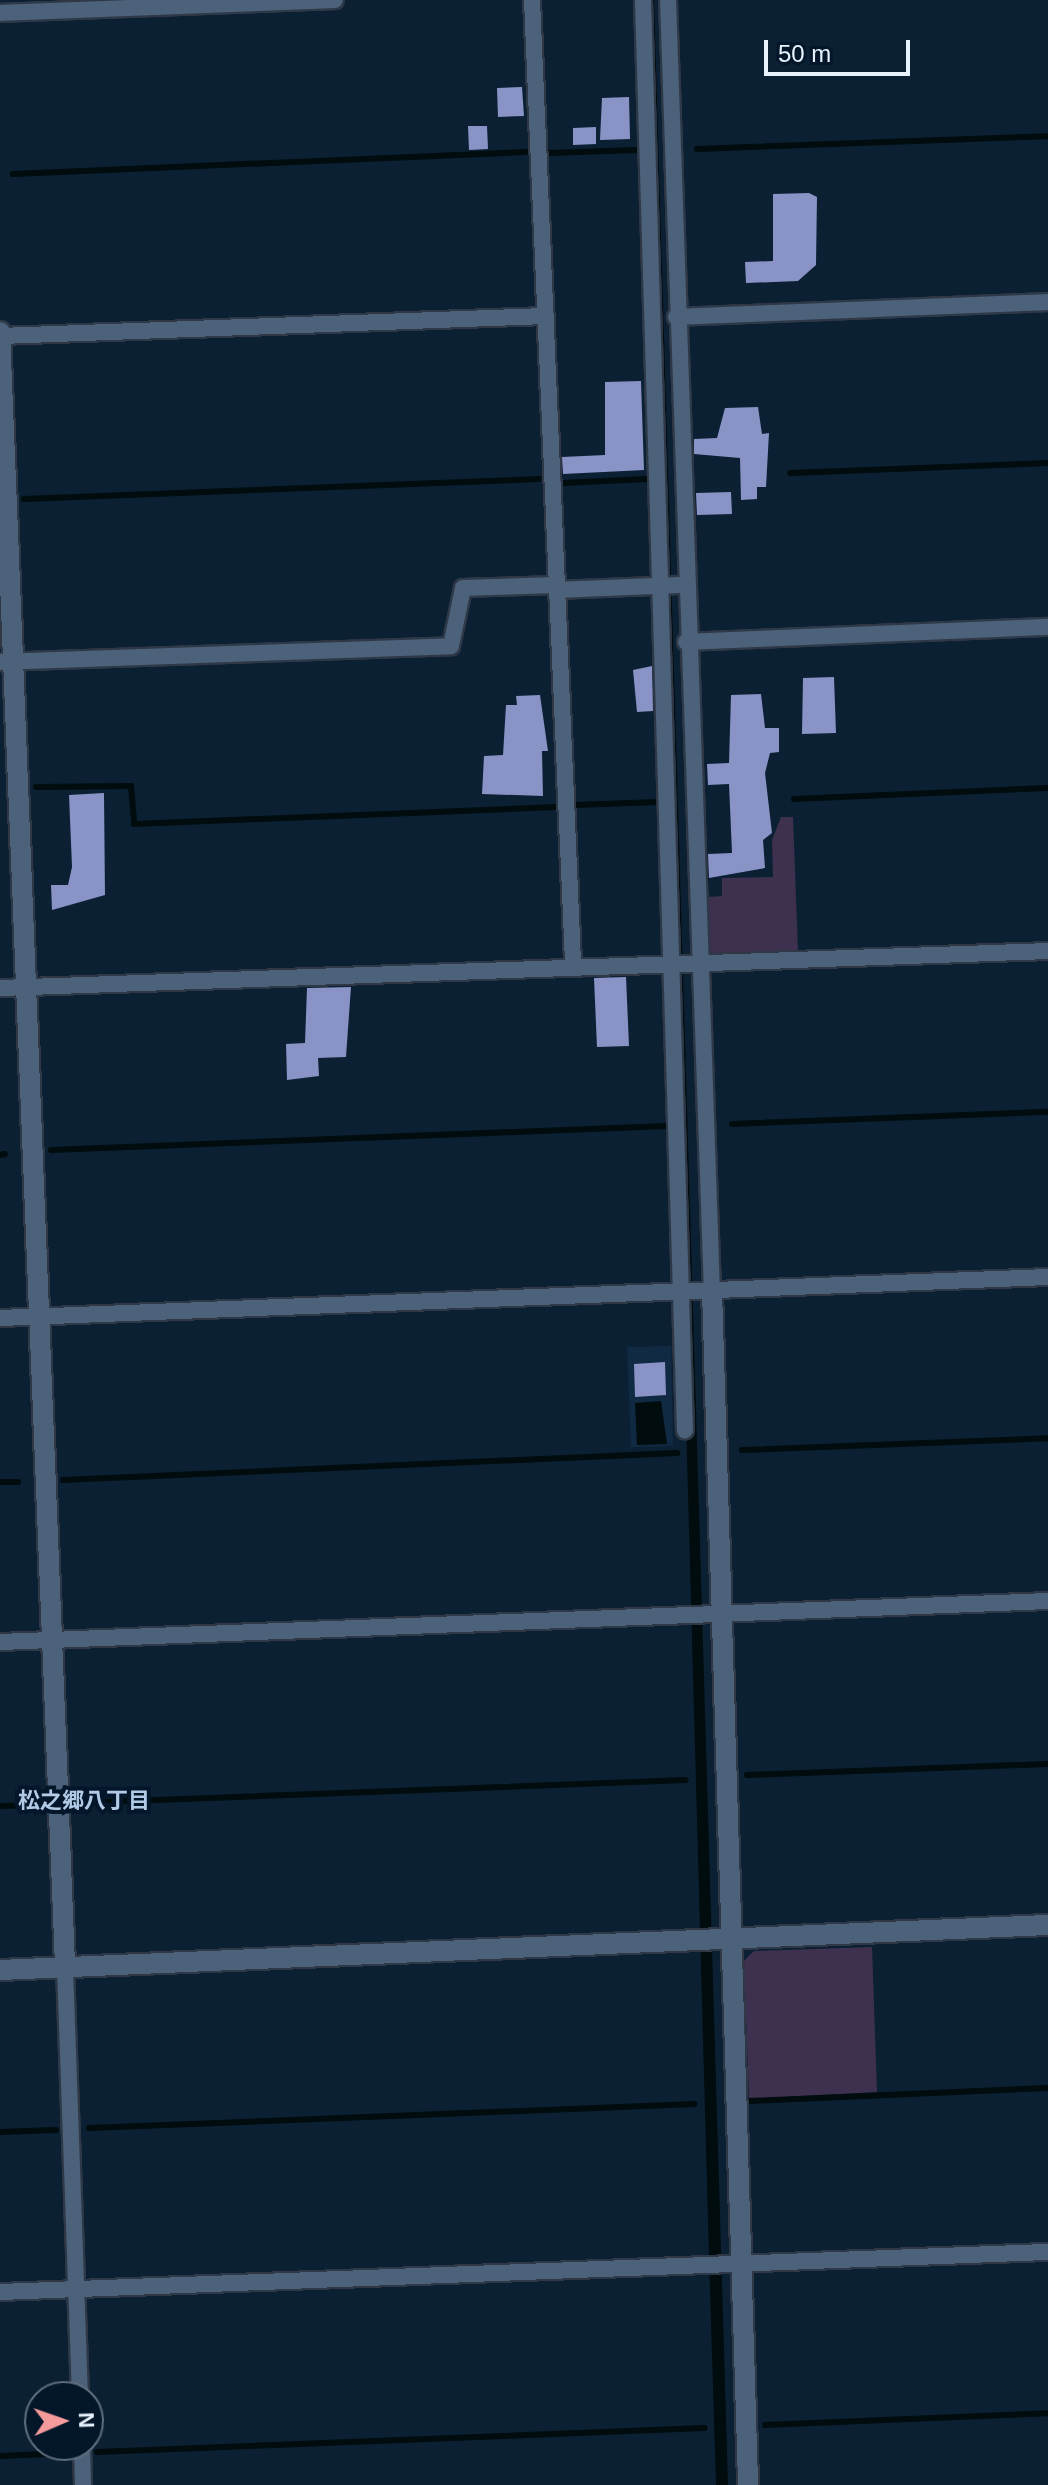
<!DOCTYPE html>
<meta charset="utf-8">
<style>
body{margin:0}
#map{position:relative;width:1048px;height:2485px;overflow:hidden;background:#0c2034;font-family:Arial,"Noto Sans JP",sans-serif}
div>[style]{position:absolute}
.built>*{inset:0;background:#112a43}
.green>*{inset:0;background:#3e3150}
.water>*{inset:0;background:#000c0d}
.stream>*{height:6px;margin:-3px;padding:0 3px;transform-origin:3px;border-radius:3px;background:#000c0d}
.building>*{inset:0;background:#8a93c6}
.roads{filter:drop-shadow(2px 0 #2e3847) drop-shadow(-2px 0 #2e3847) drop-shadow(0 2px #2e3847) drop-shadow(0 -2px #2e3847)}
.minor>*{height:16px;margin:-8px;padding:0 8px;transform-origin:8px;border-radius:8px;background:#4c627a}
.tertiary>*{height:20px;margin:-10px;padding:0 10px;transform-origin:10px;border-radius:10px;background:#4c627a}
span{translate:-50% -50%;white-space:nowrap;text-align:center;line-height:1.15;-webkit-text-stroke:8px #041629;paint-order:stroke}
.neighbourhood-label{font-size:22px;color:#b1cae5;font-weight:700}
.north{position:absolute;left:24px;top:2381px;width:80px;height:80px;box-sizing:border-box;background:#041629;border:2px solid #5f6e7e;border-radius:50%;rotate:88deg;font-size:22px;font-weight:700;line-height:32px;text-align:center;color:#e7f2fd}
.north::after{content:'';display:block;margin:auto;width:28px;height:36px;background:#f59b9b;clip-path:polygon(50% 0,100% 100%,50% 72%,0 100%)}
.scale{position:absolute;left:764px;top:40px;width:146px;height:36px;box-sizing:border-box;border:4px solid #e7f2fd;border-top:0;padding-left:10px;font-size:24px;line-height:28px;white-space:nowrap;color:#e7f2fd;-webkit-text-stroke:6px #041629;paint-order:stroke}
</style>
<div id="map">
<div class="built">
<div style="clip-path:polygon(671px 1346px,673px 1446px,631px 1447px,627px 1347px)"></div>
</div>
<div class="green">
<div style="clip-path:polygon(781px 817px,793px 817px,798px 952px,715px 956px,708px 950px,707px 897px,722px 896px,722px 878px,773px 877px,772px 840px)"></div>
<div style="clip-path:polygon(872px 1947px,877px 2092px,749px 2099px,744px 1961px,754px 1951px)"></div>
</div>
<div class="water">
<div style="clip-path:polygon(647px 0,654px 0,728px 2485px,716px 2485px,709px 2257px)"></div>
<div style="clip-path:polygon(661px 1401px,667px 1444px,637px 1445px,635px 1403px)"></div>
</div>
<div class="stream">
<div style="left:697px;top:149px;width:351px;rotate:-2.1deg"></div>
<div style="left:549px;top:153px;width:88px;rotate:-2deg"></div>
<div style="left:13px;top:174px;width:513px;rotate:-2.46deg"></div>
<div style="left:790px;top:473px;width:258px;rotate:-2.2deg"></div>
<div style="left:563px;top:483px;width:84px;rotate:-2.7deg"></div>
<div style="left:24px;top:499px;width:515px;rotate:-2.22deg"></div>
<div style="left:36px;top:787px;width:95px;rotate:-0.6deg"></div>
<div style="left:131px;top:786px;width:38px;rotate:85deg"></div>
<div style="left:134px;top:824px;width:422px;rotate:-2.3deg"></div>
<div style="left:794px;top:799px;width:254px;rotate:-2.5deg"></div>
<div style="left:575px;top:805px;width:82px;rotate:-2.1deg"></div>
<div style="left:732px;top:1124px;width:316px;rotate:-2.2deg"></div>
<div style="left:51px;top:1150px;width:616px;rotate:-2.23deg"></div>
<div style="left:0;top:1155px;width:5px;rotate:-11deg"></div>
<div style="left:742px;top:1450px;width:306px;rotate:-2.2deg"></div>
<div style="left:63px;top:1480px;width:615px;rotate:-2.52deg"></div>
<div style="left:0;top:1482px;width:18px"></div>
<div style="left:747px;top:1775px;width:301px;rotate:-2.1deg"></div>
<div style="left:77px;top:1803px;width:609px;rotate:-2.16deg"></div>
<div style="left:0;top:1806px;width:30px;rotate:-2deg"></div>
<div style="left:749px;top:2101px;width:299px;rotate:-2.5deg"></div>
<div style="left:89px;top:2128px;width:606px;rotate:-2.27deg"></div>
<div style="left:0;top:2132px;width:56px;rotate:-2deg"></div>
<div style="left:765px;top:2425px;width:283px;rotate:-2.4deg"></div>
<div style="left:97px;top:2452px;width:608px;rotate:-2.26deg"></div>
<div style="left:0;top:2456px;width:68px;rotate:-2.5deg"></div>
</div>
<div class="building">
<div style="clip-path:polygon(522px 87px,524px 116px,498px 117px,497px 88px)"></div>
<div style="clip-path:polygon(629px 97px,630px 139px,600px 140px,602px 98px)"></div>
<div style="clip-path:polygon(468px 126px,487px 126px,488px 149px,469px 150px)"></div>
<div style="clip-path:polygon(596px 127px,596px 144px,573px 145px,573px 128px)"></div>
<div style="clip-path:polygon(809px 193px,817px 197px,816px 265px,798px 281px,746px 283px,745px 262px,773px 261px,773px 194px)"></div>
<div style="clip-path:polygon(641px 381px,644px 470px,563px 474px,562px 457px,605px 455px,605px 382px)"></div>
<div style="clip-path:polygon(758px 407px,762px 434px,769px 433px,766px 487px,757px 487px,757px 499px,741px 500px,740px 458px,694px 454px,694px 439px,717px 438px,725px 408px)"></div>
<div style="clip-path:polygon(731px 492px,732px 514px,697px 515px,696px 493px)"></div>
<div style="clip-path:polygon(652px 666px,653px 711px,637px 712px,633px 670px)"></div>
<div style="clip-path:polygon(834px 677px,836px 733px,802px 734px,803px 678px)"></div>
<div style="clip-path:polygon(761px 694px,765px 728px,779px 728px,779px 752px,770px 753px,765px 773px,772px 833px,763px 840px,765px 868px,709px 878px,708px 854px,732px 853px,729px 784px,708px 785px,707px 764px,729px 763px,731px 695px)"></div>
<div style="clip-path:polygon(540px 695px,548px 751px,542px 751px,543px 796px,482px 794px,484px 756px,503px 755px,506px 705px,517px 705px,516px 696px)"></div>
<div style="clip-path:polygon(104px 793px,105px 895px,52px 910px,51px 885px,68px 885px,72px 867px,69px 795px)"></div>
<div style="clip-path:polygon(626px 977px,629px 1046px,597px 1047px,594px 978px)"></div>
<div style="clip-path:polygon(351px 987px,346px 1057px,318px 1058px,319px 1076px,287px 1080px,286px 1044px,305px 1043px,307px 988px)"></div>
<div style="clip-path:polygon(665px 1362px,666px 1395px,635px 1397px,634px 1364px)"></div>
</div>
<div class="roads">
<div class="minor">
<div style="left:532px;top:0;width:965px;rotate:87.56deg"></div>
<div style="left:643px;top:0;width:1431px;rotate:88.32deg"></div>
<div style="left:668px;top:0;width:1291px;rotate:88.05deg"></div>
<div style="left:0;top:13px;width:335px;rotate:-2.2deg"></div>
<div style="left:676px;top:317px;width:372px;rotate:-2.3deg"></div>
<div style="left:0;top:336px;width:546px;rotate:-2.1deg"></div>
<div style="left:557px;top:590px;width:127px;rotate:-2.3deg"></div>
<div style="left:686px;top:642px;width:362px;rotate:-2.4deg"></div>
<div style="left:0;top:662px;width:451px;rotate:-2deg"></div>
<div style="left:451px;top:646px;width:59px;rotate:-78.3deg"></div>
<div style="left:463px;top:588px;width:93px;rotate:-1.8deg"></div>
<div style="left:0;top:988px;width:1049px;rotate:-2.02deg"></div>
<div style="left:0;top:1318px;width:1049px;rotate:-2.24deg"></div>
<div style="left:0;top:1642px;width:1049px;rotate:-2.24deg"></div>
<div style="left:65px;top:1967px;width:430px;rotate:88deg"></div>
<div style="left:0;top:2292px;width:1049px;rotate:-2.19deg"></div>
<div style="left:82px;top:2445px;width:40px;rotate:88.6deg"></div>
</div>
<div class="tertiary">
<div style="left:0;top:332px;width:1636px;rotate:87.72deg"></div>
<div style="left:712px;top:1290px;width:1196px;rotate:88.27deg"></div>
<div style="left:0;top:1970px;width:1049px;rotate:-2.46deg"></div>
</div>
</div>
<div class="neighbourhood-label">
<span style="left:84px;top:1801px">松之郷八丁目</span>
</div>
<div class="north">N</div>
<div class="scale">50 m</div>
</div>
